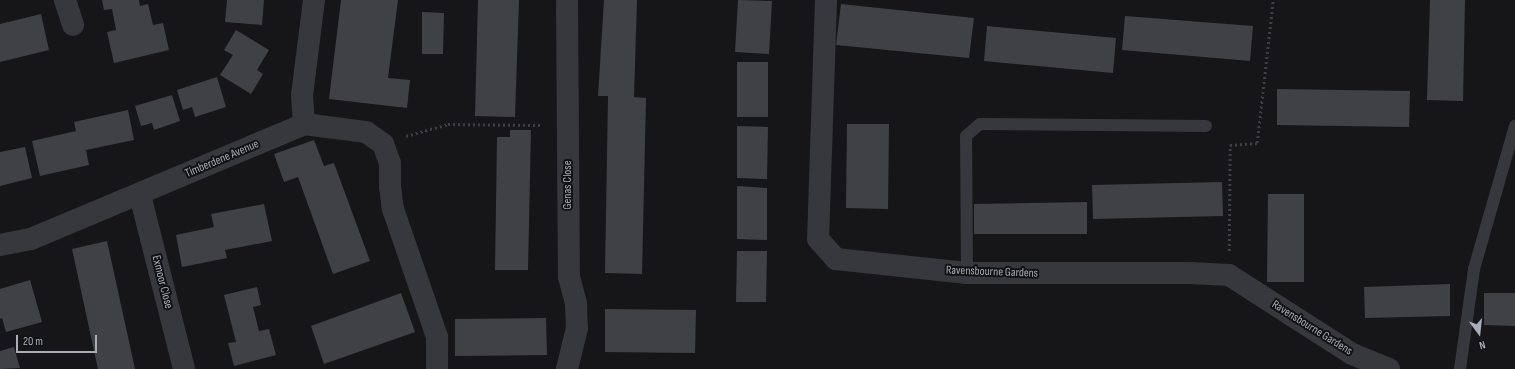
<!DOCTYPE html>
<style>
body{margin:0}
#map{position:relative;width:1515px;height:369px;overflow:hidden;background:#161618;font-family:"Sofia Sans Condensed",sans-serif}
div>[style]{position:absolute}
.building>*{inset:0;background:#404145}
.path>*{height:2.5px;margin-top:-1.25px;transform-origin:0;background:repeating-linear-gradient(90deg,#3d3f44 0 2px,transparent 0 5px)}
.service>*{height:12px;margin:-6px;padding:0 6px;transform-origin:6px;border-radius:6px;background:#37383d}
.minor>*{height:22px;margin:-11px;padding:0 11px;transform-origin:11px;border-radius:11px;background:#37383d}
span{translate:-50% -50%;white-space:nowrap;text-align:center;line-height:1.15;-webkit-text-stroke:4px #111113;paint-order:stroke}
.street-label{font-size:12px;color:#a8adb8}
.north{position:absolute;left:1459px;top:313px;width:40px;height:40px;-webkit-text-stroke:3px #111113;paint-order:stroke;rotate:165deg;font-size:11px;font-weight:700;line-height:16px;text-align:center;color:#a8adb8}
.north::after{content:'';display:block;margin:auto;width:14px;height:18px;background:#a8adb8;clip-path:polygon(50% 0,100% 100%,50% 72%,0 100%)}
.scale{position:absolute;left:16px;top:335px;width:81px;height:18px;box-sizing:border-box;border:2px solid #a8adb8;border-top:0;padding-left:5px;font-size:12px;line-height:14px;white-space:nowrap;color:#a8adb8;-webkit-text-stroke:3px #111113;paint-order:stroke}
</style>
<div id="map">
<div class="building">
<div style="clip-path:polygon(102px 0,139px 0,140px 6px,148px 4px,153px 25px,163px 23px,169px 50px,114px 63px,107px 32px,116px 30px,112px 9px,104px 10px)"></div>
<div style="clip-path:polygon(227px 0,264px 0,262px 25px,225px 22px)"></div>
<div style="clip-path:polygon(341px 0,398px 0,388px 78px,410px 80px,407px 108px,329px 99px)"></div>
<div style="clip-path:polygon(478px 0,519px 0,515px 117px,475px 116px)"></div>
<div style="clip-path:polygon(604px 0,637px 0,634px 97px,646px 98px,642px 274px,605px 273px,608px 96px,598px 96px)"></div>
<div style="clip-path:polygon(738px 0,772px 1px,769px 54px,735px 52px)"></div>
<div style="clip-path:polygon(1430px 0,1465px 0,1463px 101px,1427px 100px)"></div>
<div style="clip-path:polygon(841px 4px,974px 18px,969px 58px,836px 45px)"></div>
<div style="clip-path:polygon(422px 12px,444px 13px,443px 54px,422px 54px)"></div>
<div style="clip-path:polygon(41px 14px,49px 50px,0 62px,0 24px)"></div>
<div style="clip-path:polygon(1125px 16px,1253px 26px,1250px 61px,1122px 50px)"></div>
<div style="clip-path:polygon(987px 26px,1116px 38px,1113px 73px,984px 61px)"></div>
<div style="clip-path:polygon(236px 30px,269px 50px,257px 70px,263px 74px,251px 94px,220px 75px,233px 55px,224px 50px)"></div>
<div style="clip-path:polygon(737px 62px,768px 62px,768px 117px,737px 117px)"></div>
<div style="clip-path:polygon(217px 77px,226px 107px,195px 117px,192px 107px,183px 110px,177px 90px)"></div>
<div style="clip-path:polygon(1277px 89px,1410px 91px,1409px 127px,1277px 125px)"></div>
<div style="clip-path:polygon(172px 95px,180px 121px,154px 130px,152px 123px,141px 126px,135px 106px)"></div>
<div style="clip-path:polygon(128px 110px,134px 140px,86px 150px,89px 165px,40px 176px,32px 141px,76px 131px,74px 122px)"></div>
<div style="clip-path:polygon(847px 124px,889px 124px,888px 209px,846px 208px)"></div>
<div style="clip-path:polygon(737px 126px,768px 127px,767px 179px,737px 178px)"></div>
<div style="clip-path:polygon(510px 130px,531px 130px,528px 270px,495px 270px,497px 137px,510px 137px)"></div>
<div style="clip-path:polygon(314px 140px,324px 166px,334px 163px,370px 261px,333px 274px,298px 177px,284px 182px,274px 154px)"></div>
<div style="clip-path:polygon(25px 147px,32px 178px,0 186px,0 152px)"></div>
<div style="clip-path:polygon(1222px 182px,1223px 216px,1093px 219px,1092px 185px)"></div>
<div style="clip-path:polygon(737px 186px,767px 188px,767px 240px,737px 239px)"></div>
<div style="clip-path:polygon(1268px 194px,1304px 194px,1304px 282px,1267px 282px)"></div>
<div style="clip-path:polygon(1087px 202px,1087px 234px,974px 234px,974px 204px)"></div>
<div style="clip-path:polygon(264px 204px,272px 241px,225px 250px,227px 258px,182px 267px,176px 235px,214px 227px,211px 214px)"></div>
<div style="clip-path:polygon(107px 241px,135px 369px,98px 369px,72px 249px)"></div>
<div style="clip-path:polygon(737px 251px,767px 251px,766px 302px,736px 302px)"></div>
<div style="clip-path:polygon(30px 280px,42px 322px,6px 332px,2px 318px,0 319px,0 289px)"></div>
<div style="clip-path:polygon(1450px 284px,1450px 316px,1365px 318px,1364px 287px)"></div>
<div style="clip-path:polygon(257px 287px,261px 305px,253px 307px,259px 331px,269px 329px,276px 355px,234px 366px,228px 343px,236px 342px,224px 295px)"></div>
<div style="clip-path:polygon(401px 293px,415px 332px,324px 364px,311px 326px)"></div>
<div style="clip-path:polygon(1484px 293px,1515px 293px,1515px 326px,1484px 325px)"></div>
<div style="clip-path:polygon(605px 309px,696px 310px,695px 353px,605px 352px)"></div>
<div style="clip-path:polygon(546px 318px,547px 355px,455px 356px,455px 319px)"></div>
<div style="clip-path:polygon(14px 347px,20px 368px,0 369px,0 351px)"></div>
</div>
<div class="path">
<div style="left:406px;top:136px;width:44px;rotate:-15.9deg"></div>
<div style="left:448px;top:124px;width:95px;rotate:0.6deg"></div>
<div style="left:1229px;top:251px;width:106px;rotate:-89.5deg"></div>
<div style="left:1230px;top:145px;width:27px;rotate:-4deg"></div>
<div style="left:1257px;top:143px;width:144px;rotate:-83.6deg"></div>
</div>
<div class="service">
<div style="left:967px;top:273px;width:137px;rotate:-90.4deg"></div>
<div style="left:966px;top:136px;width:18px;rotate:-41deg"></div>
<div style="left:980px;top:124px;width:226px;rotate:0.5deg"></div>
<div style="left:1460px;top:369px;width:101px;rotate:-82deg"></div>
<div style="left:1474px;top:269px;width:149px;rotate:-74deg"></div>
</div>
<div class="minor">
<div style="left:65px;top:0;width:26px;rotate:72deg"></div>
<div style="left:567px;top:0;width:277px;rotate:89.6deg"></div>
<div style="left:569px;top:277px;width:28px;rotate:75deg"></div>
<div style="left:576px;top:304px;width:24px;rotate:88deg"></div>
<div style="left:577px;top:328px;width:42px;rotate:103.7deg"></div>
<div style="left:826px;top:0;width:239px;rotate:91.9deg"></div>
<div style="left:818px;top:239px;width:27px;rotate:48deg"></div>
<div style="left:836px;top:259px;width:132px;rotate:6.1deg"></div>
<div style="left:967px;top:273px;width:222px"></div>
<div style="left:1189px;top:273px;width:40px;rotate:2.9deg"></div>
<div style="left:1229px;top:275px;width:146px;rotate:32.7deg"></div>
<div style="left:1352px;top:354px;width:40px;rotate:22deg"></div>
<div style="left:304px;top:124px;width:29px;rotate:-94deg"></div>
<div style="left:302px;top:95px;width:96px;rotate:-82.8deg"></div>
<div style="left:140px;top:195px;width:179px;rotate:75.8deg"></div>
<div style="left:0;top:245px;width:32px;rotate:-11deg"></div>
<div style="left:31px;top:239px;width:296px;rotate:-22.8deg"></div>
<div style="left:304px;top:124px;width:63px;rotate:7.4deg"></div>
<div style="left:366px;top:132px;width:21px;rotate:35deg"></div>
<div style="left:383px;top:144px;width:20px;rotate:70deg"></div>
<div style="left:390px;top:163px;width:23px;rotate:90deg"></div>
<div style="left:390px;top:186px;width:23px;rotate:83deg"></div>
<div style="left:393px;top:209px;width:135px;rotate:71deg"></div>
<div style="left:437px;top:337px;width:32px;rotate:90deg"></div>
</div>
<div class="street-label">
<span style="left:222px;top:159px;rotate:-23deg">Timberdene Avenue</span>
<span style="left:568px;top:185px;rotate:-90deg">Genas Close</span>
<span style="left:992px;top:272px;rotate:2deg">Ravensbourne Gardens</span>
<span style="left:162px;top:282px;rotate:76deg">Exmoor Close</span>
<span style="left:1312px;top:328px;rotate:32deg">Ravensbourne Gardens</span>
</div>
<div class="north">N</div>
<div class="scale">20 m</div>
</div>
